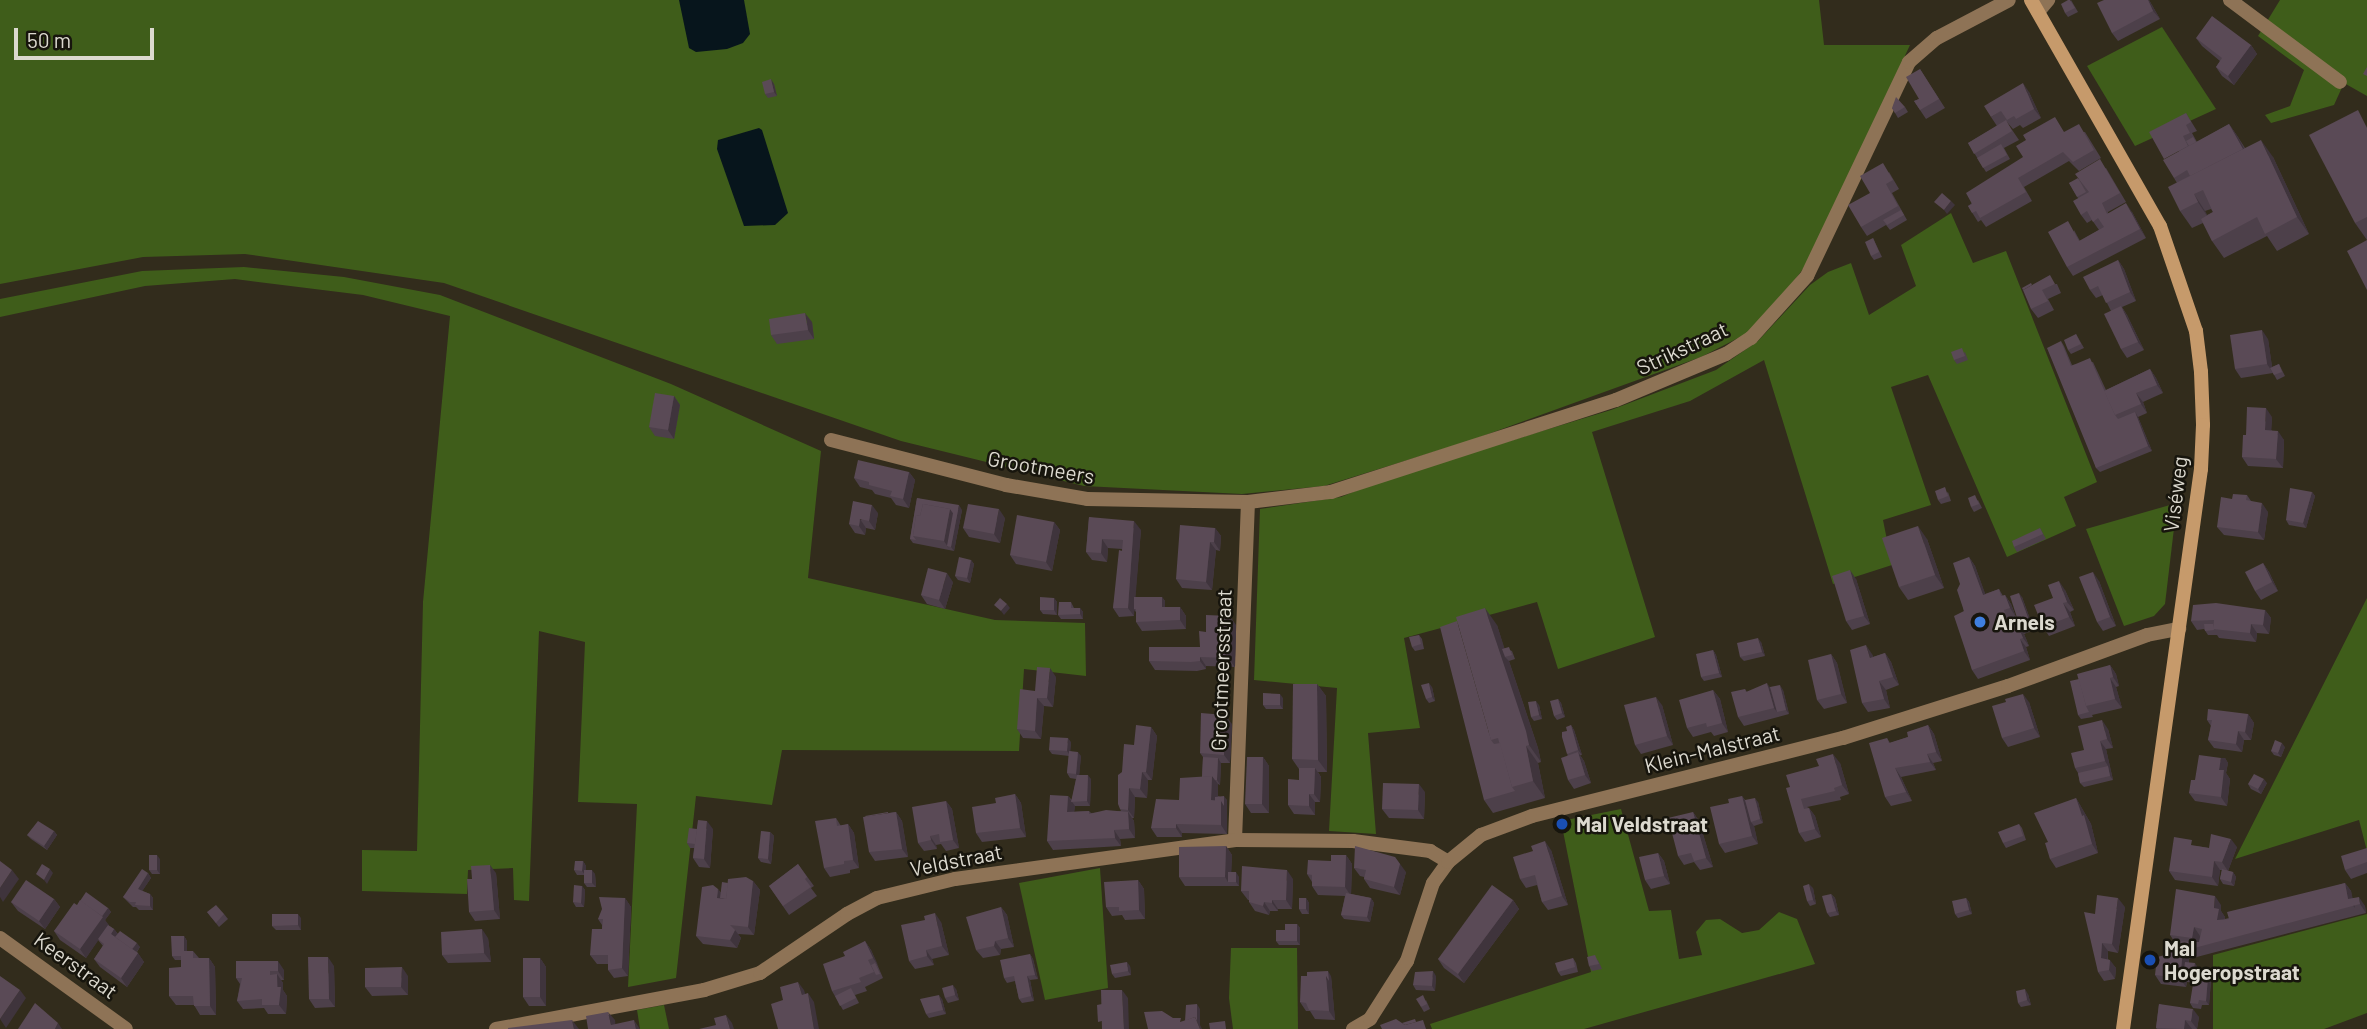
<!DOCTYPE html>
<meta charset="utf-8">
<style>
body{margin:0}
#map{position:relative;width:2367px;height:1029px;overflow:hidden;background:#322c1c;font-family:Barlow,sans-serif}
div>[style]{position:absolute}
.green>*{inset:0;background:#3f5d1a}
.water>*{inset:0;background:#07151c}
.minor>*{height:14px;margin:-7px;padding:0 7px;transform-origin:7px;border-radius:7px;background:#8e7356}
.secondary>*{height:14px;margin:-7px;padding:0 7px;transform-origin:7px;border-radius:7px;background:#c69a6b}
.wall>*{inset:0;background:#4d404a}
.shaded-wall>*{inset:0;background:#3f343c}
.building>*{inset:0;background:#5a4a56}
.dots>*{width:19px;height:19px;translate:-50% -50%;box-sizing:border-box;border:4px solid #17150d;border-radius:50%}
span{translate:-50% -50%;white-space:nowrap;text-align:center;line-height:1.15;-webkit-text-stroke:5px #17150d;paint-order:stroke}
.street-label{font-size:21px;color:#dcd9cf}
.poi-label{font-size:21px;color:#dcd9cf;font-weight:700}
.left{translate:0 -50%;text-align:left}
.scale{position:absolute;left:14px;top:28px;width:140px;height:32px;box-sizing:border-box;border:4px solid #dcd9cf;border-top:0;padding-left:9px;font-size:21px;line-height:24px;white-space:nowrap;color:#dcd9cf;-webkit-text-stroke:5px #17150d;paint-order:stroke}
</style>
<div id="map">
<div class="green">
<div style="clip-path:polygon(0 0,1819px 0,1824px 45px,1910px 45px,1809px 261px,1770px 313px,1744px 335px,1701px 357px,1469px 441px,1324px 486px,1242px 494px,1084px 486px,901px 441px,444px 283px,245px 254px,143px 257px,0 284px)"></div>
<div style="clip-path:polygon(2280px 0,2367px 0,2367px 96px,2344px 83px,2334px 105px,2271px 123px,2265px 115px,2290px 106px,2304px 70px,2258px 36px)"></div>
<div style="clip-path:polygon(2162px 27px,2216px 109px,2135px 146px,2087px 66px)"></div>
<div style="clip-path:polygon(1951px 213px,1973px 263px,2006px 251px,2097px 482px,2064px 497px,2076px 526px,2007px 557px,1928px 375px,1891px 387px,1931px 505px,1883px 520px,1892px 565px,1833px 584px,1764px 360px,1690px 401px,1592px 432px,1655px 637px,1558px 669px,1537px 602px,1404px 638px,1420px 728px,1368px 733px,1376px 834px,1329px 831px,1337px 688px,1254px 680px,1260px 509px,1341px 497px,1385px 479px,1611px 410px,1716px 370px,1758px 341px,1810px 285px,1828px 272px,1851px 263px,1869px 315px,1916px 286px,1901px 245px)"></div>
<div style="clip-path:polygon(244px 267px,344px 277px,440px 295px,671px 384px,821px 451px,808px 578px,995px 620px,1085px 623px,1086px 676px,1024px 669px,1019px 751px,782px 750px,772px 805px,696px 796px,676px 978px,628px 987px,637px 804px,578px 802px,585px 642px,539px 631px,529px 901px,514px 900px,513px 868px,468px 870px,467px 894px,362px 891px,362px 850px,417px 851px,423px 602px,450px 316px,363px 295px,235px 279px,145px 286px,0 317px,0 299px,142px 271px)"></div>
<div style="clip-path:polygon(2177px 503px,2165px 604px,2154px 616px,2124px 626px,2086px 529px)"></div>
<div style="clip-path:polygon(2367px 598px,2367px 851px,2359px 820px,2235px 859px)"></div>
<div style="clip-path:polygon(1621px 809px,1649px 911px,1671px 910px,1679px 959px,1702px 955px,1696px 932px,1706px 920px,1720px 919px,1742px 933px,1759px 930px,1779px 912px,1797px 919px,1815px 964px,1584px 1029px,1432px 1029px,1430px 1024px,1591px 972px,1561px 821px)"></div>
<div style="clip-path:polygon(1100px 868px,1108px 988px,1045px 1000px,1019px 883px)"></div>
<div style="clip-path:polygon(2367px 914px,2367px 1013px,2324px 1029px,2213px 1029px,2213px 955px)"></div>
<div style="clip-path:polygon(1231px 948px,1297px 948px,1298px 1029px,1233px 1029px,1229px 998px)"></div>
<div style="clip-path:polygon(664px 1005px,669px 1029px,640px 1029px,637px 1010px)"></div>
</div>
<div class="water">
<div style="clip-path:polygon(679px 0,744px 0,750px 34px,743px 43px,727px 49px,696px 52px,689px 48px)"></div>
<div style="clip-path:polygon(759px 128px,762px 130px,788px 213px,775px 225px,744px 226px,717px 149px,718px 140px)"></div>
</div>
<div class="minor">
<div style="left:2230px;top:0;width:137px;rotate:36.7deg"></div>
<div style="left:2038px;top:12px;width:16px;rotate:-50deg"></div>
<div style="left:831px;top:440px;width:181px;rotate:14.4deg"></div>
<div style="left:1006px;top:485px;width:82px;rotate:9.8deg"></div>
<div style="left:1087px;top:499px;width:161px;rotate:1.1deg"></div>
<div style="left:1248px;top:502px;width:84px;rotate:-6.9deg"></div>
<div style="left:1331px;top:492px;width:299px;rotate:-17.9deg"></div>
<div style="left:1616px;top:400px;width:119px;rotate:-22.7deg"></div>
<div style="left:1726px;top:354px;width:30px;rotate:-33deg"></div>
<div style="left:1751px;top:338px;width:84px;rotate:-47.9deg"></div>
<div style="left:1807px;top:276px;width:237px;rotate:-64.5deg"></div>
<div style="left:1909px;top:62px;width:37px;rotate:-41deg"></div>
<div style="left:1937px;top:38px;width:81px;rotate:-27.8deg"></div>
<div style="left:1235px;top:840px;width:338px;rotate:-87.8deg"></div>
<div style="left:0;top:938px;width:155px;rotate:35.8deg"></div>
<div style="left:496px;top:1029px;width:212px;rotate:-10.6deg"></div>
<div style="left:704px;top:990px;width:59px;rotate:-16.9deg"></div>
<div style="left:760px;top:973px;width:105px;rotate:-34.1deg"></div>
<div style="left:847px;top:914px;width:34px;rotate:-28deg"></div>
<div style="left:877px;top:898px;width:80px;rotate:-13.7deg"></div>
<div style="left:955px;top:879px;width:283px;rotate:-7.9deg"></div>
<div style="left:1235px;top:840px;width:118px;rotate:0.5deg"></div>
<div style="left:1353px;top:841px;width:78px;rotate:7.4deg"></div>
<div style="left:1430px;top:851px;width:21px;rotate:31deg"></div>
<div style="left:1353px;top:1029px;width:20px;rotate:-30deg"></div>
<div style="left:1370px;top:1019px;width:69px;rotate:-57.5deg"></div>
<div style="left:1407px;top:961px;width:82px;rotate:-71.6deg"></div>
<div style="left:1433px;top:883px;width:26px;rotate:-54deg"></div>
<div style="left:1448px;top:862px;width:43px;rotate:-39.3deg"></div>
<div style="left:1481px;top:835px;width:54px;rotate:-20.4deg"></div>
<div style="left:1532px;top:816px;width:321px;rotate:-14.1deg"></div>
<div style="left:1843px;top:738px;width:173px;rotate:-17.5deg"></div>
<div style="left:2008px;top:686px;width:148px;rotate:-20.1deg"></div>
<div style="left:2147px;top:635px;width:33px;rotate:-11deg"></div>
</div>
<div class="secondary">
<div style="left:2031px;top:0;width:260px;rotate:60.3deg"></div>
<div style="left:2160px;top:226px;width:111px;rotate:71.1deg"></div>
<div style="left:2196px;top:331px;width:41px;rotate:83deg"></div>
<div style="left:2201px;top:372px;width:53px;rotate:87.8deg"></div>
<div style="left:2203px;top:425px;width:44px;rotate:92.6deg"></div>
<div style="left:2201px;top:469px;width:565px;rotate:97.93deg"></div>
</div>
<div class="wall">
<div style="clip-path:polygon(2071px 0,2078px 12px,2068px 17px,2065px 13px)"></div>
<div style="clip-path:polygon(2104px 0,2149px 0,2160px 19px,2118px 41px,2112px 33px)"></div>
<div style="clip-path:polygon(2196px 38px,2251px 45px,2257px 54px,2234px 85px,2222px 76px,2216px 67px,2220px 61px,2202px 46px)"></div>
<div style="clip-path:polygon(1920px 69px,1945px 108px,1926px 119px,1914px 101px,1919px 99px)"></div>
<div style="clip-path:polygon(774px 84px,777px 96px,768px 98px,765px 94px)"></div>
<div style="clip-path:polygon(2029px 92px,2041px 118px,2023px 128px,2020px 125px,2013px 129px,2006px 121px,2019px 140px,2004px 148px,2010px 159px,1986px 172px,1968px 143px,1997px 126px,1991px 117px)"></div>
<div style="clip-path:polygon(1905px 107px,1908px 112px,1898px 118px,1892px 108px)"></div>
<div style="clip-path:polygon(evenodd,2186px 113px,2197px 131px,2192px 133px,2197px 142px,2229px 124px,2238px 137px,2245px 148px,2273px 157px,2309px 234px,2277px 251px,2267px 236px,2224px 258px,2212px 241px,2203px 223px,2192px 228px,2180px 211px,2177px 183px,2174px 178px,2186px 113px,2211px 209px,2213px 212px,2207px 215px,2205px 211px,2211px 209px)"></div>
<div style="clip-path:polygon(2367px 124px,2367px 240px,2355px 223px)"></div>
<div style="clip-path:polygon(2065px 132px,2085px 132px,2101px 158px,2079px 171px,2069px 161px,2024px 187px,2032px 201px,1986px 227px,1981px 220px,1978px 222px,1968px 206px)"></div>
<div style="clip-path:polygon(2106px 168px,2126px 202px,2108px 212px,2108px 213px,2132px 212px,2146px 238px,2073px 276px,2067px 267px,2074px 230px,2080px 241px,2099px 230px,2092px 220px,2087px 223px,2081px 215px,2078px 198px,2069px 183px)"></div>
<div style="clip-path:polygon(1889px 172px,1899px 189px,1892px 193px,1907px 220px,1890px 230px,1886px 225px,1867px 236px,1861px 227px,1870px 193px)"></div>
<div style="clip-path:polygon(1873px 238px,1882px 257px,1874px 260px,1871px 256px)"></div>
<div style="clip-path:polygon(2118px 260px,2124px 269px,2136px 301px,2122px 307px,2127px 315px,2144px 350px,2127px 358px,2121px 349px,2111px 311px,2103px 295px,2096px 298px,2090px 290px)"></div>
<div style="clip-path:polygon(2057px 284px,2061px 293px,2048px 299px,2054px 310px,2038px 318px,2031px 309px,2033px 285px)"></div>
<div style="clip-path:polygon(812px 322px,814px 339px,777px 344px,771px 335px)"></div>
<div style="clip-path:polygon(2076px 334px,2084px 348px,2071px 354px,2068px 350px)"></div>
<div style="clip-path:polygon(2268px 339px,2272px 367px,2279px 364px,2285px 376px,2277px 380px,2273px 373px,2241px 378px,2235px 369px)"></div>
<div style="clip-path:polygon(2061px 341px,2064px 346px,2072px 365px,2093px 362px,2106px 390px,2150px 369px,2156px 378px,2163px 393px,2143px 402px,2147px 413px,2138px 417px,2152px 451px,2100px 472px,2096px 468px)"></div>
<div style="clip-path:polygon(1965px 352px,1968px 360px,1957px 364px,1954px 360px)"></div>
<div style="clip-path:polygon(674px 396px,680px 405px,674px 439px,655px 436px,649px 427px)"></div>
<div style="clip-path:polygon(2272px 417px,2271px 430px,2284px 440px,2283px 468px,2248px 466px,2242px 457px,2246px 435px)"></div>
<div style="clip-path:polygon(909px 472px,915px 480px,909px 508px,896px 505px,891px 498px,875px 494px,872px 490px,860px 487px,854px 478px)"></div>
<div style="clip-path:polygon(1948px 492px,1951px 501px,1941px 504px,1938px 500px)"></div>
<div style="clip-path:polygon(2312px 492px,2315px 496px,2306px 528px,2289px 525px,2286px 520px)"></div>
<div style="clip-path:polygon(2247px 495px,2251px 501px,2268px 512px,2264px 540px,2224px 535px,2217px 527px,2232px 499px)"></div>
<div style="clip-path:polygon(917px 498px,962px 510px,954px 551px,913px 543px,910px 539px)"></div>
<div style="clip-path:polygon(1978px 500px,1982px 508px,1974px 512px,1971px 507px)"></div>
<div style="clip-path:polygon(878px 513px,875px 530px,866px 528px,865px 535px,855px 533px,849px 524px)"></div>
<div style="clip-path:polygon(1089px 517px,1141px 530px,1135px 597px,1162px 597px,1165px 601px,1165px 607px,1180px 607px,1186px 616px,1186px 629px,1142px 631px,1136px 622px,1136px 612px,1134px 610px,1134px 616px,1119px 617px,1113px 608px,1122px 549px,1108px 548px,1107px 562px,1092px 560px,1086px 552px)"></div>
<div style="clip-path:polygon(1005px 518px,1000px 543px,969px 537px,963px 528px)"></div>
<div style="clip-path:polygon(1054px 522px,1060px 530px,1052px 571px,1016px 564px,1010px 555px)"></div>
<div style="clip-path:polygon(1215px 528px,1221px 536px,1220px 551px,1216px 550px,1212px 590px,1182px 588px,1176px 579px)"></div>
<div style="clip-path:polygon(2040px 528px,2046px 539px,2017px 552px,2014px 547px)"></div>
<div style="clip-path:polygon(1927px 539px,1944px 588px,1908px 600px,1899px 587px)"></div>
<div style="clip-path:polygon(1969px 557px,1975px 566px,1985px 594px,1999px 589px,2003px 596px,2005px 595px,2011px 604px,2016px 617px,2015px 618px,2018px 623px,2022px 597px,2034px 630px,2024px 634px,2029px 646px,2026px 647px,2030px 660px,1978px 679px,1972px 670px,1960px 584px)"></div>
<div style="clip-path:polygon(971px 560px,974px 564px,970px 583px,958px 580px,955px 576px)"></div>
<div style="clip-path:polygon(2263px 563px,2269px 572px,2278px 591px,2261px 600px,2255px 591px)"></div>
<div style="clip-path:polygon(1856px 579px,1870px 624px,1852px 630px,1846px 621px)"></div>
<div style="clip-path:polygon(2099px 581px,2116px 626px,2103px 631px,2097px 622px)"></div>
<div style="clip-path:polygon(953px 582px,945px 609px,927px 604px,921px 595px)"></div>
<div style="clip-path:polygon(2065px 590px,2074px 610px,2070px 612px,2075px 626px,2049px 636px,2043px 627px,2053px 598px)"></div>
<div style="clip-path:polygon(1054px 598px,1057px 602px,1057px 615px,1043px 614px,1040px 610px)"></div>
<div style="clip-path:polygon(1071px 602px,1074px 608px,1080px 608px,1083px 612px,1083px 619px,1061px 619px,1058px 615px)"></div>
<div style="clip-path:polygon(2265px 610px,2271px 618px,2269px 634px,2257px 633px,2256px 642px,2219px 638px,2217px 635px,2208px 635px,2204px 629px,2197px 630px,2191px 621px)"></div>
<div style="clip-path:polygon(1236px 625px,1235px 667px,1206px 666px,1206px 669px,1197px 671px,1155px 670px,1149px 661px,1200px 647px,1206px 632px)"></div>
<div style="clip-path:polygon(1497px 625px,1504px 648px,1512px 651px,1515px 659px,1509px 661px,1538px 748px,1541px 762px,1538px 763px,1545px 798px,1493px 813px,1484px 800px)"></div>
<div style="clip-path:polygon(1419px 635px,1422px 639px,1424px 649px,1415px 651px,1412px 647px)"></div>
<div style="clip-path:polygon(1761px 642px,1765px 656px,1744px 661px,1740px 657px)"></div>
<div style="clip-path:polygon(1713px 650px,1716px 655px,1722px 677px,1704px 681px,1701px 677px)"></div>
<div style="clip-path:polygon(1885px 653px,1891px 662px,1899px 685px,1886px 690px,1890px 708px,1868px 712px,1862px 703px,1872px 654px,1873px 657px)"></div>
<div style="clip-path:polygon(1831px 654px,1837px 663px,1847px 703px,1824px 709px,1817px 700px)"></div>
<div style="clip-path:polygon(2110px 665px,2116px 674px,2119px 686px,2116px 687px,2122px 708px,2092px 715px,2093px 717px,2081px 719px,2078px 715px,2079px 679px)"></div>
<div style="clip-path:polygon(1056px 677px,1053px 707px,1044px 706px,1041px 739px,1023px 738px,1017px 729px,1035px 691px)"></div>
<div style="clip-path:polygon(1317px 684px,1326px 696px,1327px 772px,1318px 772px,1321px 777px,1320px 802px,1315px 802px,1315px 815px,1294px 814px,1288px 805px,1299px 780px,1299px 769px,1292px 759px)"></div>
<div style="clip-path:polygon(1432px 687px,1435px 701px,1429px 703px,1426px 699px)"></div>
<div style="clip-path:polygon(1770px 687px,1783px 690px,1789px 714px,1744px 726px,1738px 717px,1745px 689px,1747px 692px)"></div>
<div style="clip-path:polygon(1713px 690px,1720px 699px,1728px 732px,1714px 736px,1711px 732px,1693px 737px,1687px 728px)"></div>
<div style="clip-path:polygon(1283px 698px,1283px 709px,1266px 709px,1263px 705px)"></div>
<div style="clip-path:polygon(1558px 699px,1561px 703px,1565px 717px,1557px 720px,1554px 716px)"></div>
<div style="clip-path:polygon(2029px 702px,2040px 737px,2008px 747px,2002px 738px)"></div>
<div style="clip-path:polygon(1539px 705px,1542px 719px,1534px 721px,1531px 717px)"></div>
<div style="clip-path:polygon(1662px 705px,1673px 745px,1641px 754px,1635px 745px)"></div>
<div style="clip-path:polygon(2248px 714px,2254px 723px,2251px 740px,2244px 740px,2242px 752px,2214px 748px,2208px 740px,2211px 726px,2207px 720px)"></div>
<div style="clip-path:polygon(1232px 724px,1230px 763px,1221px 763px,1220px 785px,1218px 784px,1218px 796px,1227px 800px,1227px 834px,1182px 833px,1182px 837px,1157px 837px,1151px 828px,1202px 777px,1203px 757px,1200px 753px)"></div>
<div style="clip-path:polygon(1571px 725px,1574px 730px,1582px 755px,1580px 755px,1584px 761px,1591px 783px,1574px 789px,1568px 780px,1567px 731px)"></div>
<div style="clip-path:polygon(1928px 725px,1934px 734px,1942px 761px,1933px 763px,1936px 770px,1901px 777px,1912px 801px,1891px 806px,1885px 797px,1887px 738px,1890px 743px,1908px 737px)"></div>
<div style="clip-path:polygon(1151px 727px,1157px 736px,1152px 780px,1148px 780px,1147px 798px,1135px 797px,1134px 818px,1132px 818px,1134px 821px,1135px 838px,1120px 839px,1121px 846px,1053px 850px,1047px 841px,1068px 796px,1072px 800px,1076px 779px,1070px 778px,1067px 773px,1069px 756px,1052px 754px,1049px 750px,1071px 742px,1070px 751px,1081px 756px,1079px 775px,1091px 779px,1090px 806px,1075px 806px,1074px 812px,1089px 811px,1091px 813px,1121px 811px,1120px 809px,1122px 772px,1134px 745px)"></div>
<div style="clip-path:polygon(2108px 729px,2113px 748px,2106px 749px,2113px 780px,2084px 787px,2080px 783px,2078px 773px,2075px 768px,2084px 750px)"></div>
<div style="clip-path:polygon(2285px 747px,2281px 757px,2274px 755px,2271px 751px)"></div>
<div style="clip-path:polygon(1263px 757px,1269px 766px,1269px 813px,1251px 813px,1245px 804px)"></div>
<div style="clip-path:polygon(2225px 758px,2228px 763px,2226px 773px,2230px 779px,2227px 806px,2195px 801px,2189px 793px,2195px 780px)"></div>
<div style="clip-path:polygon(1840px 763px,1849px 794px,1840px 797px,1841px 800px,1807px 807px,1809px 808px,1815px 816px,1821px 837px,1805px 842px,1799px 833px,1790px 787px)"></div>
<div style="clip-path:polygon(2267px 783px,2261px 794px,2251px 789px,2248px 784px)"></div>
<div style="clip-path:polygon(1425px 792px,1424px 819px,1389px 818px,1382px 809px)"></div>
<div style="clip-path:polygon(1015px 794px,1021px 803px,1026px 837px,982px 842px,976px 833px,996px 803px)"></div>
<div style="clip-path:polygon(1742px 796px,1745px 800px,1758px 802px,1763px 823px,1754px 826px,1758px 844px,1725px 853px,1719px 844px,1729px 803px)"></div>
<div style="clip-path:polygon(2076px 798px,2091px 824px,2098px 853px,2056px 868px,2050px 859px,2048px 842px)"></div>
<div style="clip-path:polygon(946px 801px,952px 809px,959px 848px,946px 851px,941px 844px,936px 845px,937px 849px,924px 851px,918px 843px)"></div>
<div style="clip-path:polygon(896px 812px,902px 821px,908px 857px,875px 861px,869px 852px,889px 813px)"></div>
<div style="clip-path:polygon(1693px 812px,1699px 821px,1713px 867px,1700px 870px,1694px 862px,1684px 865px,1678px 856px)"></div>
<div style="clip-path:polygon(836px 818px,841px 826px,848px 824px,854px 833px,859px 868px,850px 870px,850px 873px,830px 877px,824px 868px)"></div>
<div style="clip-path:polygon(2019px 824px,2022px 828px,2026px 840px,2006px 848px,2003px 843px)"></div>
<div style="clip-path:polygon(697px 829px,713px 829px,710px 868px,699px 867px,693px 858px,694px 848px,690px 848px,687px 843px)"></div>
<div style="clip-path:polygon(54px 831px,57px 835px,47px 850px,31px 839px,27px 835px)"></div>
<div style="clip-path:polygon(770px 832px,774px 836px,771px 864px,761px 862px,758px 858px)"></div>
<div style="clip-path:polygon(1226px 846px,1232px 855px,1231px 872px,1239px 877px,1239px 886px,1185px 886px,1179px 877px)"></div>
<div style="clip-path:polygon(2196px 846px,2209px 848px,2237px 847px,2228px 871px,2233px 872px,2236px 877px,2234px 886px,2223px 884px,2220px 879px,2222px 870px,2220px 870px,2218px 886px,2175px 880px,2169px 871px)"></div>
<div style="clip-path:polygon(2367px 848px,2367px 873px,2351px 879px,2345px 870px)"></div>
<div style="clip-path:polygon(1551px 850px,1568px 905px,1548px 910px,1542px 902px,1537px 885px,1526px 888px,1520px 879px)"></div>
<div style="clip-path:polygon(1658px 853px,1664px 861px,1670px 884px,1651px 889px,1645px 880px)"></div>
<div style="clip-path:polygon(1346px 855px,1352px 864px,1351px 894px,1371px 898px,1374px 903px,1370px 922px,1344px 919px,1341px 915px,1345px 896px,1318px 895px,1312px 886px,1312px 882px,1307px 874px,1331px 861px)"></div>
<div style="clip-path:polygon(160px 859px,160px 874px,152px 874px,149px 870px)"></div>
<div style="clip-path:polygon(583px 861px,586px 866px,586px 870px,595px 874px,596px 887px,587px 887px,584px 883px,584px 875px,577px 875px,574px 870px)"></div>
<div style="clip-path:polygon(798px 864px,814px 886px,811px 888px,817px 896px,789px 915px,769px 886px)"></div>
<div style="clip-path:polygon(1354px 868px,1406px 872px,1400px 895px,1370px 888px,1364px 879px,1364px 877px,1360px 876px)"></div>
<div style="clip-path:polygon(148px 873px,151px 878px,142px 891px,150px 894px,153px 898px,153px 910px,139px 910px,136px 907px,133px 907px,123px 897px)"></div>
<div style="clip-path:polygon(496px 873px,500px 919px,475px 921px,469px 912px,472px 879px)"></div>
<div style="clip-path:polygon(1293px 879px,1292px 909px,1278px 909px,1278px 911px,1270px 911px,1269px 915px,1255px 911px,1249px 902px,1249px 900px,1248px 900px,1241px 891px)"></div>
<div style="clip-path:polygon(1138px 880px,1144px 889px,1145px 919px,1125px 920px,1122px 915px,1112px 916px,1106px 907px)"></div>
<div style="clip-path:polygon(753px 881px,760px 890px,754px 935px,738px 934px,741px 938px,737px 948px,703px 944px,696px 936px,718px 889px,721px 893px,728px 883px)"></div>
<div style="clip-path:polygon(2345px 883px,2351px 891px,2352px 898px,2365px 906px,2366px 913px,2189px 959px,2189px 963px,2198px 968px,2196px 983px,2187px 982px,2186px 987px,2161px 984px,2155px 975px,2169px 954px,2174px 941px,2170px 935px,2221px 905px,2221px 911px,2225px 917px,2225px 919px)"></div>
<div style="clip-path:polygon(582px 886px,585px 890px,584px 907px,576px 907px,573px 902px)"></div>
<div style="clip-path:polygon(1813px 888px,1816px 904px,1810px 906px,1807px 901px)"></div>
<div style="clip-path:polygon(1831px 894px,1835px 898px,1839px 915px,1830px 917px,1827px 913px)"></div>
<div style="clip-path:polygon(625px 898px,631px 907px,628px 976px,614px 978px,608px 970px,608px 964px,597px 964px,590px 955px,602px 929px,602px 925px,598px 919px)"></div>
<div style="clip-path:polygon(1306px 898px,1309px 903px,1309px 914px,1302px 914px,1299px 909px)"></div>
<div style="clip-path:polygon(1966px 898px,1969px 902px,1972px 914px,1958px 918px,1955px 914px)"></div>
<div style="clip-path:polygon(54px 899px,60px 907px,45px 929px,18px 911px,11px 902px)"></div>
<div style="clip-path:polygon(1513px 900px,1519px 909px,1464px 983px,1444px 968px,1438px 959px)"></div>
<div style="clip-path:polygon(77px 905px,108px 908px,111px 912px,105px 920px,108px 925px,114px 929px,118px 934px,140px 947px,137px 952px,144px 962px,127px 987px,100px 967px,94px 959px,103px 946px,98px 940px,86px 958px,60px 940px,54px 931px)"></div>
<div style="clip-path:polygon(1001px 907px,1007px 915px,1014px 947px,1001px 949px,1000px 955px,983px 958px,976px 950px)"></div>
<div style="clip-path:polygon(2125px 907px,2118px 953px,2108px 951px,2108px 959px,2116px 968px,2115px 979px,2104px 981px,2098px 972px,2095px 914px)"></div>
<div style="clip-path:polygon(207px 912px,224px 914px,228px 919px,219px 927px)"></div>
<div style="clip-path:polygon(301px 918px,301px 930px,276px 930px,272px 926px)"></div>
<div style="clip-path:polygon(941px 922px,949px 955px,932px 959px,934px 965px,915px 969px,909px 961px)"></div>
<div style="clip-path:polygon(1297px 924px,1300px 928px,1300px 945px,1279px 945px,1276px 941px)"></div>
<div style="clip-path:polygon(184px 936px,187px 941px,187px 951px,193px 951px,199px 958px,209px 958px,215px 967px,216px 1015px,200px 1015px,194px 1005px,176px 1005px,169px 996px,181px 967px,181px 960px,175px 960px,172px 956px)"></div>
<div style="clip-path:polygon(488px 938px,491px 962px,448px 963px,442px 955px)"></div>
<div style="clip-path:polygon(865px 941px,871px 950px,883px 978px,865px 987px,867px 991px,855px 995px,859px 1003px,843px 1010px,832px 991px,845px 956px)"></div>
<div style="clip-path:polygon(1030px 954px,1033px 959px,1038px 979px,1030px 980px,1034px 1001px,1022px 1003px,1019px 999px,1015px 981px,1007px 983px,1004px 978px)"></div>
<div style="clip-path:polygon(540px 958px,546px 967px,546px 1006px,529px 1006px,523px 997px)"></div>
<div style="clip-path:polygon(1573px 958px,1576px 963px,1578px 972px,1561px 976px,1558px 972px)"></div>
<div style="clip-path:polygon(1598px 960px,1602px 969px,1592px 971px,1589px 966px)"></div>
<div style="clip-path:polygon(236px 961px,284px 970px,284px 980px,281px 980px,283px 983px,283px 990px,287px 996px,286px 1014px,268px 1014px,264px 1008px,243px 1009px,237px 1001px,240px 984px,236px 978px)"></div>
<div style="clip-path:polygon(334px 966px,335px 1007px,315px 1008px,309px 999px)"></div>
<div style="clip-path:polygon(1130px 966px,1131px 975px,1115px 978px,1112px 974px)"></div>
<div style="clip-path:polygon(408px 976px,408px 995px,372px 996px,365px 987px)"></div>
<div style="clip-path:polygon(1331px 976px,1335px 1020px,1315px 1019px,1310px 1011px,1306px 1011px,1300px 1002px)"></div>
<div style="clip-path:polygon(1436px 976px,1435px 991px,1416px 990px,1413px 985px)"></div>
<div style="clip-path:polygon(2211px 981px,2209px 1005px,2202px 1005px,2201px 1009px,2193px 1008px,2190px 1003px,2199px 985px)"></div>
<div style="clip-path:polygon(956px 989px,959px 1000px,948px 1003px,945px 998px)"></div>
<div style="clip-path:polygon(2028px 994px,2031px 1005px,2021px 1007px,2018px 1003px)"></div>
<div style="clip-path:polygon(942px 999px,946px 1014px,929px 1018px,926px 1014px)"></div>
<div style="clip-path:polygon(1426px 1000px,1430px 1009px,1424px 1012px,1421px 1007px)"></div>
<div style="clip-path:polygon(2159px 1004px,2199px 1017px,2197px 1029px,2157px 1029px,2156px 1028px)"></div>
</div>
<div class="shaded-wall">
<div style="clip-path:polygon(2148px 0,2149px 0,2160px 19px,2153px 11px)"></div>
<div style="clip-path:polygon(2251px 45px,2257px 54px,2234px 85px,2228px 76px)"></div>
<div style="clip-path:polygon(771px 79px,774px 84px,777px 96px,774px 92px)"></div>
<div style="clip-path:polygon(2023px 83px,2029px 92px,2041px 118px,2034px 109px)"></div>
<div style="clip-path:polygon(2229px 124px,2238px 137px,2254px 167px,2245px 154px)"></div>
<div style="clip-path:polygon(2261px 140px,2273px 157px,2309px 234px,2297px 217px)"></div>
<div style="clip-path:polygon(2194px 194px,2205px 211px,2209px 219px,2198px 202px)"></div>
<div style="clip-path:polygon(1951px 201px,1955px 205px,1947px 214px,1944px 210px)"></div>
<div style="clip-path:polygon(2126px 203px,2132px 212px,2146px 238px,2140px 229px)"></div>
<div style="clip-path:polygon(2118px 260px,2124px 269px,2136px 301px,2130px 292px)"></div>
<div style="clip-path:polygon(2121px 306px,2127px 315px,2144px 350px,2138px 342px)"></div>
<div style="clip-path:polygon(805px 313px,812px 322px,814px 339px,808px 330px)"></div>
<div style="clip-path:polygon(2262px 330px,2268px 339px,2273px 373px,2267px 364px)"></div>
<div style="clip-path:polygon(2150px 369px,2156px 378px,2163px 393px,2157px 385px)"></div>
<div style="clip-path:polygon(2136px 393px,2143px 402px,2147px 413px,2141px 404px)"></div>
<div style="clip-path:polygon(674px 396px,680px 405px,674px 439px,668px 430px)"></div>
<div style="clip-path:polygon(2266px 408px,2272px 417px,2271px 439px,2265px 430px)"></div>
<div style="clip-path:polygon(2135px 412px,2138px 417px,2152px 451px,2148px 446px)"></div>
<div style="clip-path:polygon(2278px 431px,2284px 440px,2283px 468px,2276px 459px)"></div>
<div style="clip-path:polygon(909px 472px,915px 480px,909px 508px,903px 499px)"></div>
<div style="clip-path:polygon(2312px 492px,2315px 496px,2306px 528px,2303px 523px)"></div>
<div style="clip-path:polygon(2262px 503px,2268px 512px,2264px 540px,2258px 532px)"></div>
<div style="clip-path:polygon(872px 505px,878px 513px,875px 530px,869px 521px)"></div>
<div style="clip-path:polygon(959px 505px,962px 510px,954px 551px,951px 547px)"></div>
<div style="clip-path:polygon(950px 509px,956px 518px,947px 546px,950px 550px,944px 541px)"></div>
<div style="clip-path:polygon(999px 509px,1005px 518px,1000px 543px,994px 534px)"></div>
<div style="clip-path:polygon(860px 519px,866px 528px,865px 535px,859px 526px)"></div>
<div style="clip-path:polygon(1134px 521px,1141px 530px,1134px 616px,1128px 608px)"></div>
<div style="clip-path:polygon(1054px 522px,1060px 530px,1052px 571px,1046px 562px)"></div>
<div style="clip-path:polygon(1918px 526px,1927px 539px,1944px 588px,1935px 575px)"></div>
<div style="clip-path:polygon(1215px 528px,1221px 536px,1220px 551px,1214px 542px)"></div>
<div style="clip-path:polygon(1102px 539px,1108px 548px,1107px 562px,1101px 553px)"></div>
<div style="clip-path:polygon(1210px 542px,1216px 550px,1212px 590px,1206px 582px)"></div>
<div style="clip-path:polygon(1969px 557px,1975px 566px,1989px 604px,1983px 595px)"></div>
<div style="clip-path:polygon(971px 560px,974px 564px,970px 583px,967px 578px)"></div>
<div style="clip-path:polygon(2263px 563px,2269px 572px,2278px 591px,2272px 582px)"></div>
<div style="clip-path:polygon(1850px 570px,1856px 579px,1870px 624px,1864px 616px)"></div>
<div style="clip-path:polygon(2093px 572px,2099px 581px,2116px 626px,2110px 617px)"></div>
<div style="clip-path:polygon(947px 573px,953px 582px,945px 609px,939px 600px)"></div>
<div style="clip-path:polygon(2059px 581px,2065px 590px,2074px 610px,2067px 602px)"></div>
<div style="clip-path:polygon(2019px 593px,2022px 597px,2034px 630px,2031px 626px)"></div>
<div style="clip-path:polygon(2005px 595px,2011px 604px,2016px 617px,2010px 608px)"></div>
<div style="clip-path:polygon(1162px 597px,1165px 601px,1165px 613px,1162px 609px)"></div>
<div style="clip-path:polygon(1054px 598px,1057px 602px,1057px 615px,1054px 610px)"></div>
<div style="clip-path:polygon(2063px 603px,2070px 612px,2075px 626px,2069px 617px)"></div>
<div style="clip-path:polygon(1007px 604px,1010px 608px,1004px 615px,1001px 611px)"></div>
<div style="clip-path:polygon(1180px 607px,1186px 616px,1186px 629px,1180px 620px)"></div>
<div style="clip-path:polygon(1080px 608px,1083px 612px,1083px 619px,1080px 614px)"></div>
<div style="clip-path:polygon(1485px 608px,1497px 625px,1507px 656px,1505px 657px,1509px 661px,1538px 748px,1541px 762px,1529px 745px)"></div>
<div style="clip-path:polygon(2265px 610px,2271px 618px,2269px 634px,2263px 625px)"></div>
<div style="clip-path:polygon(1230px 616px,1236px 625px,1235px 667px,1228px 658px)"></div>
<div style="clip-path:polygon(2014px 617px,2021px 626px,2021px 630px,2024px 634px,2029px 646px,2023px 638px)"></div>
<div style="clip-path:polygon(2251px 624px,2257px 633px,2256px 642px,2250px 633px)"></div>
<div style="clip-path:polygon(1758px 638px,1761px 642px,1765px 656px,1762px 652px)"></div>
<div style="clip-path:polygon(2020px 639px,2026px 647px,2030px 660px,2024px 651px)"></div>
<div style="clip-path:polygon(1866px 645px,1872px 654px,1876px 667px,1870px 658px)"></div>
<div style="clip-path:polygon(1713px 650px,1716px 655px,1722px 677px,1719px 673px)"></div>
<div style="clip-path:polygon(1885px 653px,1891px 662px,1899px 685px,1893px 677px)"></div>
<div style="clip-path:polygon(1831px 654px,1837px 663px,1847px 703px,1841px 694px)"></div>
<div style="clip-path:polygon(1200px 657px,1206px 666px,1206px 669px,1200px 661px)"></div>
<div style="clip-path:polygon(2110px 665px,2116px 674px,2119px 686px,2113px 677px)"></div>
<div style="clip-path:polygon(1050px 668px,1056px 677px,1053px 707px,1047px 698px)"></div>
<div style="clip-path:polygon(2110px 678px,2116px 687px,2122px 708px,2115px 699px)"></div>
<div style="clip-path:polygon(1879px 681px,1886px 690px,1890px 708px,1884px 699px)"></div>
<div style="clip-path:polygon(1429px 683px,1432px 687px,1435px 701px,1432px 697px)"></div>
<div style="clip-path:polygon(1767px 683px,1773px 692px,1777px 712px,1774px 708px)"></div>
<div style="clip-path:polygon(1317px 684px,1326px 696px,1327px 772px,1318px 760px)"></div>
<div style="clip-path:polygon(1780px 685px,1783px 690px,1789px 714px,1786px 710px)"></div>
<div style="clip-path:polygon(1713px 690px,1720px 699px,1728px 732px,1722px 723px)"></div>
<div style="clip-path:polygon(1280px 694px,1283px 698px,1283px 709px,1280px 705px)"></div>
<div style="clip-path:polygon(2023px 694px,2029px 702px,2040px 737px,2034px 728px)"></div>
<div style="clip-path:polygon(1656px 697px,1662px 705px,1673px 745px,1667px 736px)"></div>
<div style="clip-path:polygon(1037px 698px,1044px 706px,1041px 739px,1035px 731px)"></div>
<div style="clip-path:polygon(1558px 699px,1561px 703px,1565px 717px,1562px 713px)"></div>
<div style="clip-path:polygon(1536px 701px,1539px 705px,1542px 719px,1539px 715px)"></div>
<div style="clip-path:polygon(2248px 714px,2254px 723px,2251px 740px,2245px 732px)"></div>
<div style="clip-path:polygon(1225px 715px,1232px 724px,1230px 763px,1224px 755px)"></div>
<div style="clip-path:polygon(2102px 720px,2108px 729px,2113px 748px,2107px 739px)"></div>
<div style="clip-path:polygon(1571px 725px,1574px 730px,1582px 755px,1578px 750px)"></div>
<div style="clip-path:polygon(1928px 725px,1934px 734px,1942px 761px,1936px 752px)"></div>
<div style="clip-path:polygon(1151px 727px,1157px 736px,1152px 780px,1146px 772px)"></div>
<div style="clip-path:polygon(2238px 731px,2244px 740px,2242px 752px,2236px 744px)"></div>
<div style="clip-path:polygon(1068px 738px,1071px 742px,1070px 756px,1067px 751px)"></div>
<div style="clip-path:polygon(2100px 741px,2106px 749px,2113px 780px,2110px 776px,2108px 766px,2105px 761px)"></div>
<div style="clip-path:polygon(2282px 743px,2285px 747px,2281px 757px,2278px 753px)"></div>
<div style="clip-path:polygon(1526px 746px,1538px 763px,1545px 798px,1533px 781px)"></div>
<div style="clip-path:polygon(1078px 752px,1081px 756px,1079px 779px,1076px 774px)"></div>
<div style="clip-path:polygon(1578px 752px,1584px 761px,1591px 783px,1585px 775px)"></div>
<div style="clip-path:polygon(1833px 754px,1840px 763px,1849px 794px,1842px 785px)"></div>
<div style="clip-path:polygon(1927px 754px,1933px 763px,1936px 770px,1930px 762px)"></div>
<div style="clip-path:polygon(1263px 757px,1269px 766px,1269px 813px,1262px 804px)"></div>
<div style="clip-path:polygon(1218px 758px,1221px 763px,1220px 785px,1217px 780px)"></div>
<div style="clip-path:polygon(2221px 758px,2225px 758px,2228px 763px,2226px 773px,2230px 779px,2227px 806px,2221px 797px,2219px 770px)"></div>
<div style="clip-path:polygon(1315px 768px,1321px 777px,1320px 802px,1314px 794px)"></div>
<div style="clip-path:polygon(1895px 768px,1901px 777px,1912px 801px,1906px 792px)"></div>
<div style="clip-path:polygon(1142px 772px,1148px 780px,1147px 798px,1140px 789px)"></div>
<div style="clip-path:polygon(1088px 775px,1091px 779px,1090px 806px,1087px 801px)"></div>
<div style="clip-path:polygon(1212px 776px,1218px 784px,1218px 805px,1211px 800px)"></div>
<div style="clip-path:polygon(2264px 779px,2267px 783px,2261px 794px,2258px 789px)"></div>
<div style="clip-path:polygon(1419px 784px,1425px 792px,1424px 819px,1418px 810px)"></div>
<div style="clip-path:polygon(1129px 788px,1135px 797px,1134px 818px,1128px 810px)"></div>
<div style="clip-path:polygon(1015px 794px,1021px 803px,1026px 837px,1020px 828px)"></div>
<div style="clip-path:polygon(1309px 794px,1315px 802px,1315px 815px,1309px 806px)"></div>
<div style="clip-path:polygon(1068px 796px,1075px 806px,1073px 821px,1067px 812px)"></div>
<div style="clip-path:polygon(1224px 796px,1227px 800px,1227px 834px,1221px 825px,1221px 801px)"></div>
<div style="clip-path:polygon(1742px 796px,1748px 805px,1751px 822px,1754px 826px,1758px 844px,1752px 836px)"></div>
<div style="clip-path:polygon(1755px 798px,1758px 802px,1763px 823px,1760px 819px)"></div>
<div style="clip-path:polygon(2076px 798px,2091px 824px,2098px 853px,2092px 844px)"></div>
<div style="clip-path:polygon(946px 801px,952px 809px,959px 848px,953px 840px)"></div>
<div style="clip-path:polygon(1809px 808px,1815px 816px,1821px 837px,1815px 829px)"></div>
<div style="clip-path:polygon(896px 812px,902px 821px,908px 857px,902px 849px)"></div>
<div style="clip-path:polygon(1128px 812px,1134px 821px,1135px 838px,1129px 829px)"></div>
<div style="clip-path:polygon(1693px 812px,1699px 821px,1713px 867px,1706px 858px)"></div>
<div style="clip-path:polygon(707px 821px,713px 829px,710px 868px,704px 859px)"></div>
<div style="clip-path:polygon(848px 824px,854px 833px,859px 868px,853px 860px)"></div>
<div style="clip-path:polygon(1176px 824px,1182px 833px,1182px 837px,1176px 828px)"></div>
<div style="clip-path:polygon(1114px 830px,1120px 839px,1121px 846px,1115px 838px)"></div>
<div style="clip-path:polygon(54px 831px,57px 835px,47px 850px,44px 846px)"></div>
<div style="clip-path:polygon(770px 832px,774px 836px,771px 864px,768px 859px)"></div>
<div style="clip-path:polygon(930px 836px,936px 845px,937px 849px,931px 840px)"></div>
<div style="clip-path:polygon(2231px 839px,2237px 847px,2228px 871px,2222px 862px)"></div>
<div style="clip-path:polygon(1545px 841px,1551px 850px,1568px 905px,1562px 896px)"></div>
<div style="clip-path:polygon(1226px 846px,1232px 855px,1231px 882px,1228px 882px,1225px 877px)"></div>
<div style="clip-path:polygon(1658px 853px,1664px 861px,1670px 884px,1664px 876px)"></div>
<div style="clip-path:polygon(157px 855px,160px 859px,160px 874px,157px 870px)"></div>
<div style="clip-path:polygon(1346px 855px,1352px 864px,1351px 896px,1345px 887px)"></div>
<div style="clip-path:polygon(1395px 857px,1406px 872px,1400px 895px,1394px 887px)"></div>
<div style="clip-path:polygon(583px 861px,586px 866px,586px 876px,582px 871px)"></div>
<div style="clip-path:polygon(2214px 861px,2220px 870px,2218px 886px,2212px 877px)"></div>
<div style="clip-path:polygon(490px 865px,496px 873px,500px 919px,494px 910px)"></div>
<div style="clip-path:polygon(50px 869px,53px 873px,47px 884px,44px 880px)"></div>
<div style="clip-path:polygon(12px 870px,19px 879px,3px 902px,0 897px,0 888px)"></div>
<div style="clip-path:polygon(592px 870px,595px 874px,596px 887px,592px 883px)"></div>
<div style="clip-path:polygon(1287px 870px,1293px 879px,1292px 909px,1286px 900px)"></div>
<div style="clip-path:polygon(1236px 872px,1239px 877px,1239px 886px,1236px 882px)"></div>
<div style="clip-path:polygon(2233px 872px,2236px 877px,2234px 886px,2231px 882px)"></div>
<div style="clip-path:polygon(148px 873px,151px 878px,141px 893px,138px 889px)"></div>
<div style="clip-path:polygon(1138px 880px,1144px 889px,1145px 919px,1139px 910px)"></div>
<div style="clip-path:polygon(753px 881px,760px 890px,754px 935px,748px 927px)"></div>
<div style="clip-path:polygon(2345px 883px,2351px 891px,2355px 908px,2348px 899px)"></div>
<div style="clip-path:polygon(1809px 884px,1813px 888px,1816px 904px,1813px 900px)"></div>
<div style="clip-path:polygon(582px 886px,585px 890px,584px 907px,581px 903px)"></div>
<div style="clip-path:polygon(718px 889px,724px 897px,723px 903px,717px 898px)"></div>
<div style="clip-path:polygon(150px 894px,153px 898px,153px 910px,150px 906px)"></div>
<div style="clip-path:polygon(1831px 894px,1835px 898px,1839px 915px,1836px 911px)"></div>
<div style="clip-path:polygon(2215px 896px,2221px 905px,2221px 911px,2225px 917px,2223px 929px,2217px 920px,2214px 908px)"></div>
<div style="clip-path:polygon(2359px 897px,2365px 906px,2366px 913px,2360px 904px)"></div>
<div style="clip-path:polygon(625px 898px,631px 907px,628px 976px,622px 968px)"></div>
<div style="clip-path:polygon(1306px 898px,1309px 903px,1309px 914px,1306px 909px)"></div>
<div style="clip-path:polygon(1371px 898px,1374px 903px,1370px 922px,1367px 917px)"></div>
<div style="clip-path:polygon(1966px 898px,1969px 902px,1972px 914px,1969px 910px)"></div>
<div style="clip-path:polygon(2118px 898px,2125px 907px,2118px 953px,2112px 944px)"></div>
<div style="clip-path:polygon(54px 899px,60px 907px,45px 929px,39px 921px)"></div>
<div style="clip-path:polygon(1272px 900px,1278px 909px,1278px 911px,1272px 903px)"></div>
<div style="clip-path:polygon(1513px 900px,1519px 909px,1464px 983px,1458px 974px)"></div>
<div style="clip-path:polygon(1264px 902px,1270px 911px,1269px 915px,1263px 906px)"></div>
<div style="clip-path:polygon(1001px 907px,1007px 915px,1014px 947px,1008px 938px)"></div>
<div style="clip-path:polygon(108px 908px,111px 912px,105px 920px,109px 925px,86px 958px,80px 949px)"></div>
<div style="clip-path:polygon(935px 913px,941px 922px,949px 955px,942px 946px)"></div>
<div style="clip-path:polygon(298px 914px,301px 918px,301px 930px,298px 925px)"></div>
<div style="clip-path:polygon(1297px 924px,1300px 928px,1300px 945px,1297px 941px)"></div>
<div style="clip-path:polygon(2194px 927px,2200px 936px,2199px 947px,2192px 938px)"></div>
<div style="clip-path:polygon(114px 929px,121px 938px,118px 941px,111px 934px)"></div>
<div style="clip-path:polygon(482px 929px,488px 938px,491px 962px,484px 953px)"></div>
<div style="clip-path:polygon(735px 930px,741px 938px,737px 948px,730px 940px)"></div>
<div style="clip-path:polygon(184px 936px,187px 941px,187px 960px,184px 955px)"></div>
<div style="clip-path:polygon(865px 941px,871px 950px,879px 967px,873px 958px)"></div>
<div style="clip-path:polygon(995px 941px,1001px 949px,1000px 955px,994px 946px)"></div>
<div style="clip-path:polygon(137px 943px,140px 947px,134px 955px,131px 951px)"></div>
<div style="clip-path:polygon(2102px 943px,2108px 951px,2107px 967px,2101px 958px)"></div>
<div style="clip-path:polygon(926px 950px,932px 959px,934px 965px,927px 956px)"></div>
<div style="clip-path:polygon(2183px 951px,2189px 959px,2187px 978px,2183px 977px,2187px 982px,2186px 987px,2180px 978px)"></div>
<div style="clip-path:polygon(138px 953px,144px 962px,127px 987px,121px 978px)"></div>
<div style="clip-path:polygon(1030px 954px,1033px 959px,1038px 979px,1035px 975px)"></div>
<div style="clip-path:polygon(328px 957px,334px 966px,335px 1007px,329px 999px)"></div>
<div style="clip-path:polygon(209px 958px,215px 967px,216px 1015px,210px 1006px)"></div>
<div style="clip-path:polygon(540px 958px,546px 967px,546px 1006px,540px 997px)"></div>
<div style="clip-path:polygon(2110px 960px,2116px 968px,2115px 979px,2109px 970px)"></div>
<div style="clip-path:polygon(278px 961px,284px 970px,284px 980px,278px 971px)"></div>
<div style="clip-path:polygon(1127px 962px,1130px 966px,1131px 975px,1128px 971px)"></div>
<div style="clip-path:polygon(2195px 963px,2198px 968px,2196px 983px,2193px 979px)"></div>
<div style="clip-path:polygon(402px 967px,408px 976px,408px 995px,401px 987px)"></div>
<div style="clip-path:polygon(1328px 971px,1331px 976px,1335px 1020px,1329px 1011px,1326px 976px)"></div>
<div style="clip-path:polygon(1433px 971px,1436px 976px,1435px 991px,1432px 986px)"></div>
<div style="clip-path:polygon(277px 974px,283px 983px,283px 990px,287px 996px,286px 1014px,279px 1005px)"></div>
<div style="clip-path:polygon(1027px 976px,1030px 980px,1034px 1001px,1031px 996px)"></div>
<div style="clip-path:polygon(2208px 977px,2211px 981px,2209px 1005px,2206px 1001px)"></div>
<div style="clip-path:polygon(798px 982px,804px 990px,808px 1003px,802px 995px)"></div>
<div style="clip-path:polygon(953px 985px,956px 989px,959px 1000px,955px 995px)"></div>
<div style="clip-path:polygon(2025px 989px,2028px 994px,2031px 1005px,2027px 1000px)"></div>
<div style="clip-path:polygon(20px 990px,26px 998px,6px 1028px,0 1019px)"></div>
<div style="clip-path:polygon(1122px 990px,1128px 998px,1129px 1029px,1124px 1029px)"></div>
<div style="clip-path:polygon(808px 993px,814px 1002px,819px 1029px,814px 1029px)"></div>
<div style="clip-path:polygon(939px 995px,942px 999px,946px 1014px,943px 1010px)"></div>
<div style="clip-path:polygon(1197px 1004px,1200px 1009px,1200px 1025px,1202px 1029px,1200px 1029px,1195px 1017px)"></div>
<div style="clip-path:polygon(2193px 1009px,2199px 1017px,2197px 1029px,2191px 1021px)"></div>
<div style="clip-path:polygon(608px 1012px,615px 1020px,616px 1029px,611px 1025px)"></div>
<div style="clip-path:polygon(726px 1015px,732px 1023px,734px 1029px,730px 1029px)"></div>
<div style="clip-path:polygon(572px 1020px,579px 1029px,574px 1029px)"></div>
<div style="clip-path:polygon(634px 1020px,640px 1029px,636px 1029px)"></div>
<div style="clip-path:polygon(2185px 1020px,2192px 1029px,2184px 1029px)"></div>
<div style="clip-path:polygon(58px 1023px,62px 1029px,55px 1029px)"></div>
</div>
<div class="building">
<div style="clip-path:polygon(2068px 0,2070px 0,2075px 8px,2065px 13px,2061px 4px)"></div>
<div style="clip-path:polygon(2104px 0,2148px 0,2153px 11px,2112px 33px,2097px 3px)"></div>
<div style="clip-path:polygon(2212px 16px,2251px 45px,2228px 76px,2216px 67px,2222px 58px,2196px 38px)"></div>
<div style="clip-path:polygon(2367px 67px,2367px 76px,2363px 74px)"></div>
<div style="clip-path:polygon(1920px 69px,1939px 99px,1920px 110px,1914px 101px,1919px 99px,1906px 77px)"></div>
<div style="clip-path:polygon(771px 79px,774px 92px,765px 94px,762px 82px)"></div>
<div style="clip-path:polygon(2023px 83px,2034px 109px,2016px 119px,2014px 116px,2007px 120px,2001px 111px,1991px 117px,1984px 106px)"></div>
<div style="clip-path:polygon(1896px 97px,1905px 107px,1895px 113px,1892px 108px)"></div>
<div style="clip-path:polygon(2358px 110px,2367px 128px,2367px 217px,2355px 223px,2309px 135px)"></div>
<div style="clip-path:polygon(2186px 113px,2191px 122px,2186px 125px,2190px 133px,2183px 136px,2188px 146px,2164px 159px,2149px 132px)"></div>
<div style="clip-path:polygon(2055px 117px,2064px 132px,2079px 124px,2094px 150px,2073px 162px,2063px 152px,2018px 178px,2026px 192px,1980px 218px,1976px 211px,1972px 213px,1968px 206px,1972px 204px,1966px 193px,2023px 157px,2016px 146px,2026px 140px,2023px 135px)"></div>
<div style="clip-path:polygon(2006px 120px,2012px 131px,1974px 154px,1968px 143px)"></div>
<div style="clip-path:polygon(2229px 124px,2243px 149px,2190px 176px,2187px 170px,2174px 178px,2163px 160px)"></div>
<div style="clip-path:polygon(2193px 137px,2196px 142px,2189px 146px,2186px 141px)"></div>
<div style="clip-path:polygon(2261px 140px,2297px 217px,2265px 234px,2257px 217px,2212px 241px,2201px 219px,2213px 212px,2203px 190px,2194px 194px,2198px 202px,2180px 211px,2168px 187px)"></div>
<div style="clip-path:polygon(2001px 144px,2007px 155px,1983px 168px,1977px 158px)"></div>
<div style="clip-path:polygon(2100px 159px,2120px 193px,2102px 203px,2107px 214px,2126px 203px,2140px 229px,2067px 267px,2048px 232px,2068px 221px,2079px 241px,2104px 227px,2098px 218px,2093px 222px,2087px 211px,2081px 215px,2073px 201px,2089px 192px,2075px 174px)"></div>
<div style="clip-path:polygon(1883px 163px,1893px 180px,1886px 184px,1898px 206px,1861px 227px,1848px 205px,1870px 193px,1860px 176px)"></div>
<div style="clip-path:polygon(2078px 178px,2086px 192px,2077px 197px,2069px 183px)"></div>
<div style="clip-path:polygon(1942px 193px,1951px 201px,1944px 210px,1934px 202px)"></div>
<div style="clip-path:polygon(1901px 210px,1904px 215px,1887px 225px,1883px 220px)"></div>
<div style="clip-path:polygon(1873px 238px,1879px 252px,1871px 256px,1865px 242px)"></div>
<div style="clip-path:polygon(2367px 240px,2367px 290px,2347px 251px)"></div>
<div style="clip-path:polygon(2118px 260px,2130px 292px,2106px 303px,2098px 286px,2090px 290px,2083px 277px)"></div>
<div style="clip-path:polygon(2050px 275px,2055px 284px,2042px 290px,2048px 301px,2031px 309px,2023px 290px)"></div>
<div style="clip-path:polygon(2031px 283px,2032px 285px,2023px 290px,2022px 288px)"></div>
<div style="clip-path:polygon(2121px 306px,2138px 342px,2121px 349px,2104px 314px)"></div>
<div style="clip-path:polygon(805px 313px,808px 330px,771px 335px,769px 319px)"></div>
<div style="clip-path:polygon(2262px 330px,2267px 364px,2235px 369px,2230px 335px)"></div>
<div style="clip-path:polygon(2076px 334px,2081px 344px,2068px 350px,2064px 340px)"></div>
<div style="clip-path:polygon(2061px 341px,2071px 366px,2090px 358px,2115px 415px,2118px 419px,2135px 412px,2148px 446px,2096px 468px,2047px 348px)"></div>
<div style="clip-path:polygon(1962px 348px,1965px 356px,1954px 360px,1951px 352px)"></div>
<div style="clip-path:polygon(2279px 364px,2282px 372px,2274px 375px,2270px 368px)"></div>
<div style="clip-path:polygon(2150px 369px,2157px 385px,2136px 393px,2141px 404px,2115px 415px,2104px 391px)"></div>
<div style="clip-path:polygon(655px 393px,674px 396px,668px 430px,649px 427px)"></div>
<div style="clip-path:polygon(2247px 407px,2266px 408px,2265px 430px,2278px 431px,2276px 459px,2242px 457px,2243px 435px,2246px 435px)"></div>
<div style="clip-path:polygon(858px 460px,909px 472px,903px 499px,890px 496px,892px 491px,869px 485px,869px 482px,854px 478px)"></div>
<div style="clip-path:polygon(1945px 487px,1948px 496px,1938px 500px,1935px 491px)"></div>
<div style="clip-path:polygon(2290px 488px,2312px 492px,2303px 523px,2286px 520px)"></div>
<div style="clip-path:polygon(2233px 494px,2247px 495px,2246px 500px,2262px 503px,2258px 532px,2217px 527px,2221px 497px,2232px 499px)"></div>
<div style="clip-path:polygon(1975px 495px,1979px 504px,1971px 507px,1968px 498px)"></div>
<div style="clip-path:polygon(917px 498px,959px 505px,951px 547px,947px 546px,953px 513px,950px 509px,923px 504px,920px 516px,916px 515px,913px 536px,916px 540px,910px 539px)"></div>
<div style="clip-path:polygon(853px 501px,872px 505px,869px 521px,860px 519px,859px 526px,849px 524px)"></div>
<div style="clip-path:polygon(923px 504px,950px 509px,944px 541px,913px 536px,916px 515px,920px 516px)"></div>
<div style="clip-path:polygon(968px 504px,999px 509px,994px 534px,963px 528px)"></div>
<div style="clip-path:polygon(1017px 515px,1054px 522px,1046px 562px,1010px 555px)"></div>
<div style="clip-path:polygon(1089px 517px,1134px 521px,1128px 608px,1113px 608px,1119px 550px,1122px 551px,1123px 540px,1102px 539px,1101px 553px,1086px 552px)"></div>
<div style="clip-path:polygon(1180px 525px,1215px 528px,1214px 542px,1210px 542px,1206px 582px,1176px 579px)"></div>
<div style="clip-path:polygon(1918px 526px,1935px 575px,1899px 587px,1882px 538px)"></div>
<div style="clip-path:polygon(2040px 528px,2043px 534px,2014px 547px,2012px 541px)"></div>
<div style="clip-path:polygon(959px 557px,971px 560px,967px 578px,955px 576px)"></div>
<div style="clip-path:polygon(1969px 557px,1983px 595px,1999px 589px,2001px 596px,2005px 595px,2010px 608px,2004px 610px,2007px 620px,2014px 617px,2023px 638px,2020px 639px,2024px 651px,1972px 670px,1954px 616px,1964px 611px,1957px 590px,1960px 584px,1953px 563px)"></div>
<div style="clip-path:polygon(2263px 563px,2272px 582px,2255px 591px,2245px 572px)"></div>
<div style="clip-path:polygon(928px 568px,947px 573px,939px 600px,921px 595px)"></div>
<div style="clip-path:polygon(1850px 570px,1864px 616px,1846px 621px,1832px 576px)"></div>
<div style="clip-path:polygon(2093px 572px,2110px 617px,2097px 622px,2079px 577px)"></div>
<div style="clip-path:polygon(2059px 581px,2067px 602px,2063px 603px,2069px 617px,2043px 627px,2034px 605px,2053px 598px,2048px 585px)"></div>
<div style="clip-path:polygon(2019px 593px,2031px 626px,2021px 630px,2010px 596px)"></div>
<div style="clip-path:polygon(1040px 597px,1054px 598px,1054px 610px,1040px 610px)"></div>
<div style="clip-path:polygon(1134px 597px,1162px 597px,1162px 607px,1136px 607px,1136px 609px,1134px 609px)"></div>
<div style="clip-path:polygon(1000px 598px,1007px 604px,1001px 611px,994px 605px)"></div>
<div style="clip-path:polygon(1059px 602px,1071px 602px,1071px 608px,1080px 608px,1080px 614px,1058px 615px)"></div>
<div style="clip-path:polygon(2216px 603px,2265px 610px,2263px 625px,2251px 624px,2250px 633px,2213px 629px,2214px 620px,2191px 621px,2193px 605px)"></div>
<div style="clip-path:polygon(1136px 607px,1180px 607px,1180px 620px,1136px 622px)"></div>
<div style="clip-path:polygon(1485px 608px,1526px 731px,1529px 745px,1526px 746px,1533px 781px,1512px 787px,1498px 738px,1491px 740px,1456px 617px)"></div>
<div style="clip-path:polygon(1206px 615px,1230px 616px,1228px 658px,1200px 657px,1200px 661px,1191px 662px,1149px 661px,1149px 647px,1200px 647px,1199px 631px,1206px 632px)"></div>
<div style="clip-path:polygon(1457px 621px,1491px 740px,1494px 744px,1500px 743px,1512px 787px,1515px 791px,1484px 800px,1440px 627px)"></div>
<div style="clip-path:polygon(2204px 624px,2213px 624px,2214px 630px,2205px 631px)"></div>
<div style="clip-path:polygon(1419px 635px,1421px 644px,1412px 647px,1409px 637px)"></div>
<div style="clip-path:polygon(1758px 638px,1762px 652px,1740px 657px,1737px 643px)"></div>
<div style="clip-path:polygon(1866px 645px,1870px 658px,1885px 653px,1893px 677px,1879px 681px,1884px 699px,1862px 703px,1850px 650px)"></div>
<div style="clip-path:polygon(1509px 647px,1512px 655px,1505px 657px,1502px 649px)"></div>
<div style="clip-path:polygon(1713px 650px,1719px 673px,1701px 677px,1696px 654px)"></div>
<div style="clip-path:polygon(1831px 654px,1841px 694px,1817px 700px,1808px 660px)"></div>
<div style="clip-path:polygon(2110px 665px,2113px 677px,2110px 678px,2115px 699px,2086px 706px,2077px 674px)"></div>
<div style="clip-path:polygon(1037px 667px,1050px 668px,1047px 698px,1037px 698px,1035px 731px,1017px 729px,1020px 689px,1035px 691px)"></div>
<div style="clip-path:polygon(2079px 679px,2086px 706px,2089px 712px,2078px 715px,2070px 681px)"></div>
<div style="clip-path:polygon(1429px 683px,1432px 697px,1426px 699px,1421px 685px)"></div>
<div style="clip-path:polygon(1767px 683px,1774px 708px,1738px 717px,1731px 692px,1745px 689px,1746px 692px)"></div>
<div style="clip-path:polygon(1293px 684px,1317px 684px,1318px 760px,1292px 759px)"></div>
<div style="clip-path:polygon(1780px 685px,1786px 710px,1777px 712px,1770px 687px)"></div>
<div style="clip-path:polygon(1713px 690px,1722px 723px,1707px 727px,1706px 723px,1687px 728px,1679px 700px)"></div>
<div style="clip-path:polygon(1263px 693px,1280px 694px,1280px 705px,1263px 705px)"></div>
<div style="clip-path:polygon(2023px 694px,2034px 728px,2002px 738px,1992px 706px,2006px 702px,2005px 699px)"></div>
<div style="clip-path:polygon(1656px 697px,1667px 736px,1635px 745px,1624px 705px)"></div>
<div style="clip-path:polygon(1558px 699px,1562px 713px,1554px 716px,1550px 701px)"></div>
<div style="clip-path:polygon(1536px 701px,1539px 715px,1531px 717px,1528px 702px)"></div>
<div style="clip-path:polygon(2208px 709px,2248px 714px,2245px 732px,2238px 731px,2236px 744px,2208px 740px,2212px 720px,2207px 720px)"></div>
<div style="clip-path:polygon(1201px 713px,1225px 715px,1224px 755px,1200px 753px)"></div>
<div style="clip-path:polygon(2102px 720px,2107px 739px,2100px 741px,2105px 761px,2075px 768px,2071px 753px,2084px 750px,2078px 726px)"></div>
<div style="clip-path:polygon(1136px 725px,1151px 727px,1146px 772px,1142px 772px,1140px 789px,1129px 788px,1128px 810px,1120px 809px,1118px 804px,1118px 775px,1122px 772px,1124px 744px,1134px 745px)"></div>
<div style="clip-path:polygon(1571px 725px,1578px 750px,1567px 754px,1562px 737px,1562px 732px,1567px 731px,1566px 727px)"></div>
<div style="clip-path:polygon(1928px 725px,1936px 752px,1927px 754px,1930px 762px,1895px 768px,1906px 792px,1885px 797px,1869px 743px,1887px 738px,1889px 743px,1908px 737px,1907px 732px)"></div>
<div style="clip-path:polygon(1050px 737px,1068px 738px,1067px 751px,1049px 750px)"></div>
<div style="clip-path:polygon(2275px 740px,2282px 743px,2278px 753px,2271px 751px)"></div>
<div style="clip-path:polygon(1069px 751px,1078px 752px,1076px 774px,1067px 773px)"></div>
<div style="clip-path:polygon(1578px 752px,1585px 775px,1568px 780px,1561px 758px)"></div>
<div style="clip-path:polygon(1833px 754px,1842px 785px,1834px 788px,1835px 791px,1801px 799px,1804px 809px,1809px 808px,1815px 829px,1799px 833px,1786px 788px,1790px 787px,1786px 775px,1819px 766px,1816px 759px)"></div>
<div style="clip-path:polygon(2199px 755px,2221px 758px,2219px 770px,2224px 770px,2221px 797px,2189px 793px,2191px 780px,2195px 780px)"></div>
<div style="clip-path:polygon(1203px 757px,1218px 758px,1217px 780px,1215px 780px,1212px 776px,1202px 777px)"></div>
<div style="clip-path:polygon(1247px 757px,1263px 757px,1262px 804px,1245px 804px)"></div>
<div style="clip-path:polygon(2108px 766px,2110px 776px,2080px 783px,2078px 773px)"></div>
<div style="clip-path:polygon(1299px 768px,1315px 768px,1314px 794px,1309px 794px,1309px 806px,1288px 805px,1288px 779px,1299px 780px)"></div>
<div style="clip-path:polygon(2254px 774px,2264px 779px,2258px 789px,2248px 784px)"></div>
<div style="clip-path:polygon(1077px 775px,1088px 775px,1087px 801px,1071px 802px)"></div>
<div style="clip-path:polygon(1212px 776px,1211px 800px,1221px 801px,1221px 825px,1176px 824px,1176px 828px,1151px 828px,1156px 799px,1179px 800px,1180px 778px)"></div>
<div style="clip-path:polygon(1383px 783px,1419px 784px,1418px 810px,1382px 809px)"></div>
<div style="clip-path:polygon(1015px 794px,1020px 828px,976px 833px,972px 807px,996px 803px,995px 798px)"></div>
<div style="clip-path:polygon(1050px 795px,1068px 796px,1067px 812px,1089px 811px,1089px 814px,1106px 810px,1128px 812px,1129px 829px,1114px 830px,1115px 838px,1047px 841px)"></div>
<div style="clip-path:polygon(1224px 796px,1224px 806px,1221px 801px,1215px 801px,1215px 797px)"></div>
<div style="clip-path:polygon(1742px 796px,1752px 836px,1719px 844px,1710px 807px,1729px 803px,1728px 799px)"></div>
<div style="clip-path:polygon(1755px 798px,1760px 819px,1751px 822px,1745px 800px)"></div>
<div style="clip-path:polygon(2076px 798px,2082px 816px,2084px 815px,2092px 844px,2050px 859px,2045px 843px,2048px 842px,2034px 813px)"></div>
<div style="clip-path:polygon(946px 801px,953px 840px,940px 842px,939px 834px,930px 836px,931px 840px,918px 843px,912px 807px)"></div>
<div style="clip-path:polygon(888px 812px,888px 813px,866px 817px,865px 816px)"></div>
<div style="clip-path:polygon(896px 812px,902px 849px,869px 852px,863px 817px)"></div>
<div style="clip-path:polygon(1693px 812px,1706px 858px,1694px 861px,1691px 853px,1678px 856px,1668px 818px)"></div>
<div style="clip-path:polygon(836px 818px,837px 826px,848px 824px,853px 860px,844px 861px,844px 864px,824px 868px,815px 821px)"></div>
<div style="clip-path:polygon(698px 820px,707px 821px,704px 859px,693px 858px)"></div>
<div style="clip-path:polygon(38px 821px,54px 831px,44px 846px,27px 835px)"></div>
<div style="clip-path:polygon(2019px 824px,2023px 836px,2003px 843px,1998px 832px)"></div>
<div style="clip-path:polygon(689px 828px,697px 829px,695px 844px,687px 843px)"></div>
<div style="clip-path:polygon(761px 831px,770px 832px,768px 859px,758px 858px)"></div>
<div style="clip-path:polygon(2211px 834px,2231px 839px,2222px 862px,2214px 861px,2212px 877px,2169px 871px,2174px 837px,2192px 840px,2191px 845px,2209px 848px)"></div>
<div style="clip-path:polygon(1545px 841px,1562px 896px,1542px 902px,1535px 875px,1520px 879px,1513px 857px,1533px 851px,1531px 846px)"></div>
<div style="clip-path:polygon(1226px 846px,1225px 877px,1179px 877px,1179px 847px)"></div>
<div style="clip-path:polygon(1355px 846px,1395px 857px,1400px 864px,1394px 887px,1364px 879px,1366px 870px,1354px 868px)"></div>
<div style="clip-path:polygon(2367px 848px,2367px 862px,2345px 870px,2341px 856px)"></div>
<div style="clip-path:polygon(1658px 853px,1664px 876px,1645px 880px,1639px 857px)"></div>
<div style="clip-path:polygon(149px 855px,157px 855px,157px 870px,149px 870px)"></div>
<div style="clip-path:polygon(1331px 855px,1346px 855px,1345px 887px,1312px 886px,1312px 875px,1307px 874px,1308px 860px,1331px 861px)"></div>
<div style="clip-path:polygon(0 861px,12px 870px,0 888px)"></div>
<div style="clip-path:polygon(575px 861px,583px 861px,582px 871px,574px 870px)"></div>
<div style="clip-path:polygon(42px 864px,50px 869px,44px 880px,36px 874px)"></div>
<div style="clip-path:polygon(798px 864px,807px 877px,805px 879px,811px 887px,783px 906px,769px 886px)"></div>
<div style="clip-path:polygon(490px 865px,494px 910px,469px 912px,467px 879px,472px 879px,471px 866px)"></div>
<div style="clip-path:polygon(1242px 866px,1287px 870px,1286px 900px,1272px 900px,1272px 903px,1264px 902px,1263px 906px,1249px 902px,1249px 891px,1241px 891px)"></div>
<div style="clip-path:polygon(142px 869px,148px 873px,138px 889px,150px 894px,150px 906px,135px 905px,136px 902px,130px 902px,123px 897px)"></div>
<div style="clip-path:polygon(2222px 869px,2233px 872px,2231px 882px,2220px 879px)"></div>
<div style="clip-path:polygon(584px 870px,592px 870px,592px 883px,584px 883px)"></div>
<div style="clip-path:polygon(1228px 872px,1236px 872px,1236px 882px,1228px 882px)"></div>
<div style="clip-path:polygon(746px 877px,753px 881px,748px 927px,730px 925px,735px 930px,730px 940px,696px 936px,702px 887px,713px 885px,718px 889px,717px 898px,726px 899px,728px 879px)"></div>
<div style="clip-path:polygon(26px 880px,54px 899px,39px 921px,11px 902px)"></div>
<div style="clip-path:polygon(1138px 880px,1139px 910px,1119px 911px,1119px 907px,1106px 907px,1104px 882px)"></div>
<div style="clip-path:polygon(722px 882px,728px 883px,726px 899px,720px 898px)"></div>
<div style="clip-path:polygon(2345px 883px,2348px 899px,2359px 897px,2360px 904px,2183px 951px,2180px 978px,2155px 975px,2157px 957px,2169px 954px,2168px 941px,2199px 942px,2202px 929px,2194px 927px,2192px 938px,2170px 935px,2176px 889px,2215px 896px,2214px 908px,2219px 909px,2217px 920px,2229px 919px,2227px 912px)"></div>
<div style="clip-path:polygon(1809px 884px,1813px 900px,1807px 901px,1803px 886px)"></div>
<div style="clip-path:polygon(574px 885px,582px 886px,581px 903px,573px 902px)"></div>
<div style="clip-path:polygon(1492px 885px,1513px 900px,1458px 974px,1438px 959px)"></div>
<div style="clip-path:polygon(86px 892px,108px 908px,102px 916px,80px 901px)"></div>
<div style="clip-path:polygon(1346px 893px,1371px 898px,1367px 917px,1341px 915px)"></div>
<div style="clip-path:polygon(1831px 894px,1836px 911px,1827px 913px,1822px 896px)"></div>
<div style="clip-path:polygon(2097px 895px,2118px 898px,2112px 944px,2102px 943px,2101px 958px,2110px 960px,2109px 970px,2098px 972px,2084px 912px,2095px 914px)"></div>
<div style="clip-path:polygon(599px 897px,625px 898px,622px 968px,608px 970px,608px 955px,590px 955px,592px 929px,602px 929px,603px 919px,598px 919px,602px 909px)"></div>
<div style="clip-path:polygon(1299px 898px,1306px 898px,1306px 909px,1299px 909px)"></div>
<div style="clip-path:polygon(1966px 898px,1969px 910px,1955px 914px,1952px 901px)"></div>
<div style="clip-path:polygon(80px 900px,103px 917px,80px 949px,54px 931px,74px 903px,77px 905px)"></div>
<div style="clip-path:polygon(216px 905px,224px 914px,216px 923px,207px 912px)"></div>
<div style="clip-path:polygon(1001px 907px,1008px 938px,995px 941px,994px 946px,976px 950px,966px 917px)"></div>
<div style="clip-path:polygon(935px 913px,942px 946px,926px 950px,927px 956px,909px 961px,901px 925px,925px 920px,924px 916px)"></div>
<div style="clip-path:polygon(272px 914px,298px 914px,298px 925px,272px 926px)"></div>
<div style="clip-path:polygon(1285px 924px,1297px 924px,1297px 941px,1276px 941px,1276px 930px,1285px 930px)"></div>
<div style="clip-path:polygon(108px 925px,114px 929px,111px 934px,138px 953px,121px 978px,94px 959px,104px 944px,98px 939px)"></div>
<div style="clip-path:polygon(482px 929px,484px 953px,442px 955px,441px 932px)"></div>
<div style="clip-path:polygon(120px 931px,137px 943px,132px 949px,115px 937px)"></div>
<div style="clip-path:polygon(171px 936px,184px 936px,184px 951px,181px 951px,181px 956px,172px 956px)"></div>
<div style="clip-path:polygon(865px 941px,873px 958px,868px 960px,874px 972px,859px 978px,861px 982px,832px 991px,823px 964px,845px 956px,843px 952px)"></div>
<div style="clip-path:polygon(181px 951px,193px 951px,193px 958px,209px 958px,210px 1006px,194px 1006px,193px 996px,169px 996px,169px 968px,181px 967px)"></div>
<div style="clip-path:polygon(1030px 954px,1035px 975px,1027px 976px,1031px 996px,1019px 999px,1014px 976px,1004px 978px,1000px 960px)"></div>
<div style="clip-path:polygon(1595px 955px,1599px 964px,1589px 966px,1587px 957px)"></div>
<div style="clip-path:polygon(308px 957px,328px 957px,329px 999px,309px 999px)"></div>
<div style="clip-path:polygon(523px 958px,540px 958px,540px 997px,523px 997px)"></div>
<div style="clip-path:polygon(1573px 958px,1575px 967px,1558px 972px,1555px 963px)"></div>
<div style="clip-path:polygon(236px 961px,278px 961px,278px 971px,270px 971px,270px 975px,277px 974px,277px 987px,281px 987px,279px 1005px,262px 1005px,262px 999px,237px 1001px,242px 978px,236px 978px)"></div>
<div style="clip-path:polygon(1127px 962px,1128px 971px,1112px 974px,1110px 965px)"></div>
<div style="clip-path:polygon(2185px 962px,2195px 963px,2193px 979px,2183px 977px)"></div>
<div style="clip-path:polygon(875px 963px,880px 974px,876px 975px,871px 965px)"></div>
<div style="clip-path:polygon(402px 967px,401px 987px,365px 987px,365px 968px)"></div>
<div style="clip-path:polygon(1328px 971px,1329px 981px,1326px 976px,1307px 976px,1307px 972px)"></div>
<div style="clip-path:polygon(1433px 971px,1432px 986px,1413px 985px,1415px 972px)"></div>
<div style="clip-path:polygon(2200px 975px,2208px 977px,2206px 1001px,2199px 1000px,2198px 1004px,2190px 1003px,2193px 984px,2199px 985px)"></div>
<div style="clip-path:polygon(0 976px,20px 990px,0 1019px)"></div>
<div style="clip-path:polygon(1301px 976px,1326px 976px,1329px 1011px,1309px 1010px,1306px 1003px,1300px 1002px)"></div>
<div style="clip-path:polygon(798px 982px,802px 995px,808px 993px,814px 1029px,778px 1029px,771px 1004px,783px 1000px,780px 987px)"></div>
<div style="clip-path:polygon(953px 985px,955px 995px,945px 998px,942px 988px)"></div>
<div style="clip-path:polygon(851px 988px,856px 998px,840px 1006px,835px 996px)"></div>
<div style="clip-path:polygon(2025px 989px,2027px 1000px,2018px 1003px,2016px 991px)"></div>
<div style="clip-path:polygon(1101px 990px,1122px 990px,1124px 1029px,1102px 1029px)"></div>
<div style="clip-path:polygon(939px 995px,943px 1010px,926px 1014px,920px 999px)"></div>
<div style="clip-path:polygon(1423px 995px,1427px 1004px,1421px 1007px,1416px 999px)"></div>
<div style="clip-path:polygon(35px 1003px,58px 1023px,55px 1029px,18px 1029px)"></div>
<div style="clip-path:polygon(1102px 1004px,1102px 1021px,1098px 1022px,1097px 1005px)"></div>
<div style="clip-path:polygon(1197px 1004px,1197px 1021px,1195px 1017px,1185px 1021px,1186px 1005px)"></div>
<div style="clip-path:polygon(2159px 1004px,2193px 1009px,2191px 1021px,2185px 1020px,2184px 1029px,2156px 1028px)"></div>
<div style="clip-path:polygon(1162px 1011px,1173px 1018px,1181px 1018px,1180px 1022px,1195px 1017px,1200px 1029px,1148px 1029px,1144px 1012px)"></div>
<div style="clip-path:polygon(608px 1012px,611px 1025px,634px 1020px,636px 1029px,588px 1029px,586px 1016px)"></div>
<div style="clip-path:polygon(726px 1015px,730px 1029px,699px 1029px,716px 1025px,714px 1018px)"></div>
<div style="clip-path:polygon(1396px 1019px,1405px 1025px,1423px 1020px,1426px 1029px,1382px 1029px,1380px 1025px)"></div>
<div style="clip-path:polygon(1415px 1019px,1416px 1022px,1405px 1025px,1402px 1023px)"></div>
<div style="clip-path:polygon(572px 1020px,574px 1029px,508px 1029px,508px 1028px)"></div>
<div style="clip-path:polygon(1225px 1021px,1226px 1029px,1210px 1029px,1209px 1023px)"></div>
</div>
<div class="dots">
<div style="left:1980px;top:622px;background:#3f7fe0"></div>
<div style="left:1562px;top:824px;background:#1a4fb4"></div>
<div style="left:2150px;top:960px;background:#1a4fb4"></div>
</div>
<div class="street-label">
<span style="left:1682px;top:348px;rotate:-25deg">Strikstraat</span>
<span style="left:1041px;top:467px;rotate:10deg">Grootmeers</span>
<span style="left:2175px;top:494px;rotate:-83deg">Viséweg</span>
<span style="left:1221px;top:670px;rotate:-88deg">Grootmeersstraat</span>
<span style="left:1712px;top:749px;rotate:-14deg">Klein-Malstraat</span>
<span style="left:956px;top:860px;rotate:-11deg">Veldstraat</span>
<span style="left:76px;top:965px;rotate:36deg">Keerstraat</span>
</div>
<div class="poi-label">
<span class="left" style="left:1994px;top:622px">Arnels</span>
<span class="left" style="left:1576px;top:824px">Mal Veldstraat</span>
<span class="left" style="left:2164px;top:960px">Mal<br>Hogeropstraat</span>
</div>
<div class="scale">50 m</div>
</div>
